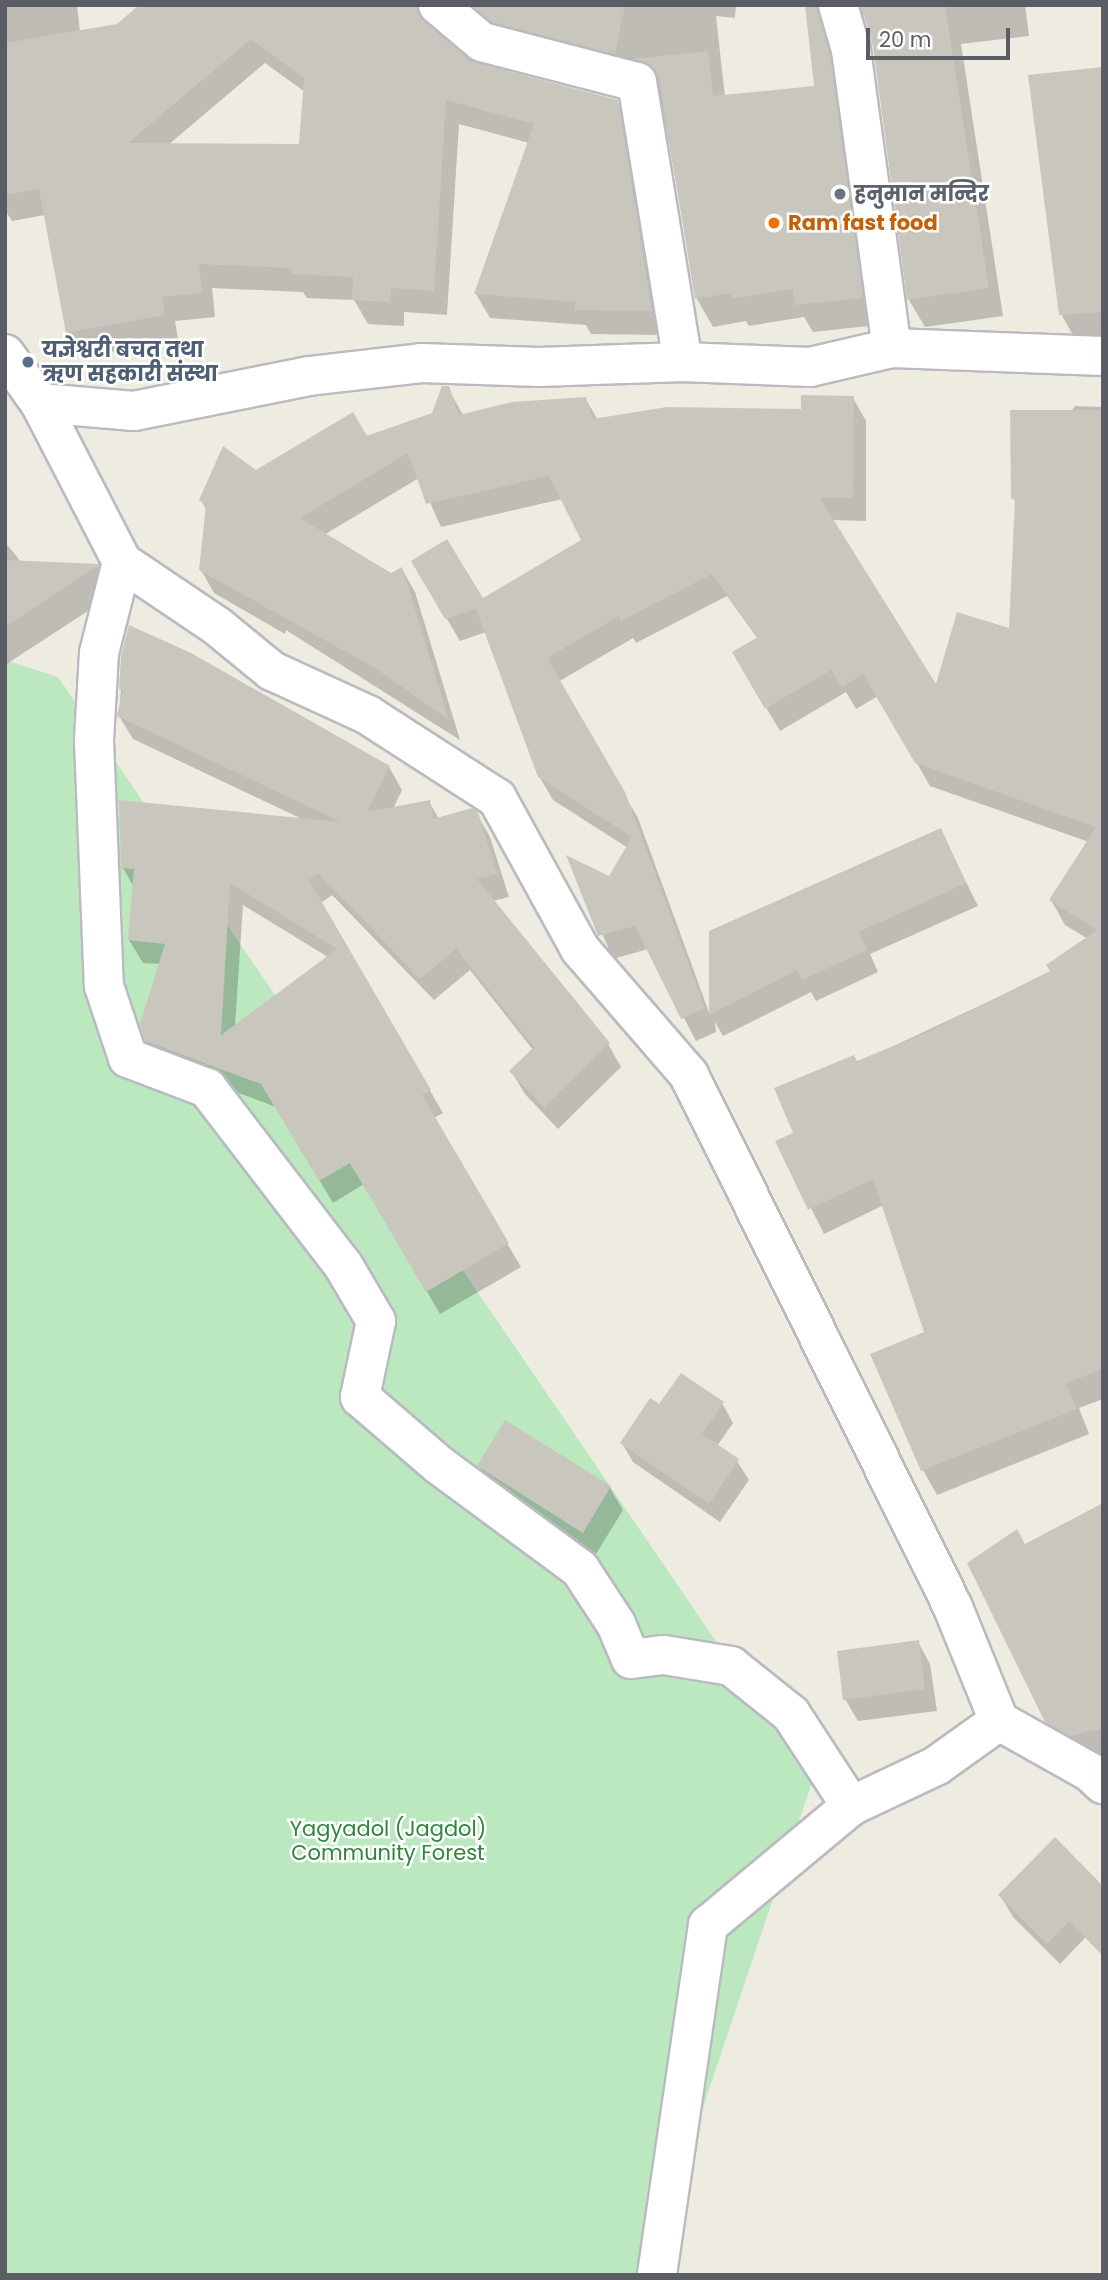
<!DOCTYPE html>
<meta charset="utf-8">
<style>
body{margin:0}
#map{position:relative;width:1108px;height:2280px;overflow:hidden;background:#eeece1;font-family:Poppins,"Noto Sans Devanagari",sans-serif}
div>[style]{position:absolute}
.green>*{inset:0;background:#bbe8bf}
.shadow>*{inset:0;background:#0003}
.building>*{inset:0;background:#c9c6be}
.roads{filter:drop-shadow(2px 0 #b9bbc1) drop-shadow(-2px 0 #b9bbc1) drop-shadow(0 2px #b9bbc1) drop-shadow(0 -2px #b9bbc1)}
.minor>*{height:38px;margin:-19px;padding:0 19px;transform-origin:19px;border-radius:19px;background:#fff}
.tertiary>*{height:38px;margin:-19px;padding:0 19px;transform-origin:19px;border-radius:19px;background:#fff}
.secondary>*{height:38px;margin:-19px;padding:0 19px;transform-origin:19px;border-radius:19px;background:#fff}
.dots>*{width:19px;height:19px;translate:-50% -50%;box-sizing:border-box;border:4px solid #fff;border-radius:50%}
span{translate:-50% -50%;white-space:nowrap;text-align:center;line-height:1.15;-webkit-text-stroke:5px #fff;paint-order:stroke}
.worship-label{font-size:21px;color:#5b616d;font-weight:700}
.left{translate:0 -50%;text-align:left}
.food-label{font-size:21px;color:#c56008;font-weight:700}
.service-label{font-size:21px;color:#4e5e75;font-weight:700}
.park-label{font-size:21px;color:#2e863a}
.frame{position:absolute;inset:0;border:7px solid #5a5d63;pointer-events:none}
.scale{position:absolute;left:866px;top:28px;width:144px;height:32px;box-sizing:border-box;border:4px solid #5a5d63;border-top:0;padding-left:9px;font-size:21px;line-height:24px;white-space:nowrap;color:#5a5d63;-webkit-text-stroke:5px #fff;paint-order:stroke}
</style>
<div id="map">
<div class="green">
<div style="clip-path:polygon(5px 660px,58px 677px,812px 1782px,647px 2275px,5px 2275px)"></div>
</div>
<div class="shadow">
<div style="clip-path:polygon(evenodd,5px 5px,77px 5px,90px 121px,110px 32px,416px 5px,430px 29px,467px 60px,617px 101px,631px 126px,665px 335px,591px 334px,586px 325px,490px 318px,476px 294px,529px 143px,459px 124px,447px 315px,404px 312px,404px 326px,368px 324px,354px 300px,307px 298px,303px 292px,212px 288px,215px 317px,175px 321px,178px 340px,82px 357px,68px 333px,45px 215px,12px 221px,5px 210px,5px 5px,265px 63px,305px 92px,301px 146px,168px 145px,265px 63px)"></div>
<div style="clip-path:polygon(475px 5px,736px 5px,735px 18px,716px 16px,725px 97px,816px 87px,807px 5px,1025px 5px,1029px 36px,961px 44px,1003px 316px,925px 327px,909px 300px,874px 44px,864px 15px,849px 11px,878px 325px,813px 332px,804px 317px,749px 326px,746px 321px,713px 327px,697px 299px,659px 88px,510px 50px,491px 34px)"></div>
<div style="clip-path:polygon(1103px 69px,1103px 340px,1077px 342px,1061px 314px)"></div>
<div style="clip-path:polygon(448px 388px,463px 415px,585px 398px,598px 420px,802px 411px,853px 398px,866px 421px,866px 521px,832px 520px,937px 688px,1010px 630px,1016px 504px,1013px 498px,1075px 406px,1103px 407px,1103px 847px,930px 786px,878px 696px,856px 709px,846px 692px,780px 731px,734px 653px,758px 639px,727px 596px,636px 643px,633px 638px,558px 682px,638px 818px,710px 1015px,711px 932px,940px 830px,978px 906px,870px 954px,878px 972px,816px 1001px,811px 992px,723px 1036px,715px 1022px,716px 1032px,696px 1041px,648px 949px,613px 959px,570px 858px,610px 878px,628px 848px,553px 800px,539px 776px,486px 632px,460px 641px,413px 562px,483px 600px,583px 541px,562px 499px,441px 527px,419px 478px,324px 535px,391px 575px,402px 569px,415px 592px,460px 740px,286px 630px,285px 634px,214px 593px,201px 570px,207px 511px,201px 500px,256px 472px,434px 414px)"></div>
<div style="clip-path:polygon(5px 542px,21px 562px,98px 566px,114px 594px,5px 665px)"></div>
<div style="clip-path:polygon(evenodd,121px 688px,389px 767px,402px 790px,393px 809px,429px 802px,439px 819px,476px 813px,490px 837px,509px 897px,493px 901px,608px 1044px,621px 1067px,558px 1129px,525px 1094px,511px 1071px,533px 1050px,470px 970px,434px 1000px,332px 895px,321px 903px,443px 1113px,434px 1118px,521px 1267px,440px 1314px,364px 1184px,333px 1203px,276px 1107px,161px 1064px,147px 1041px,161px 964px,143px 963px,129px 940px,134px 887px,123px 868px,302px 819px,133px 739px,119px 716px,121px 688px,243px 905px,328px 957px,235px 1026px,243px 905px)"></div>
<div style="clip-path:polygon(1103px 863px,1103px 1399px,1079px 1408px,1089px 1434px,937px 1495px,923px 1470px,927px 1333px,884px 1205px,824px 1234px,778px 1142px,795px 1134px,857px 1063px,1052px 972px,1088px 939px,1065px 925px,1051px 900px)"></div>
<div style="clip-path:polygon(722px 1403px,733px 1423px,717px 1446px,737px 1461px,749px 1480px,720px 1522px,633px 1462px,622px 1443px,660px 1407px)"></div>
<div style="clip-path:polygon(505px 1423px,610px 1488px,623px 1510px,596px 1554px,491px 1488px,479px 1466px)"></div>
<div style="clip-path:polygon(1103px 1505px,1103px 1763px,1065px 1752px,1046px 1721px,1025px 1546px)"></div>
<div style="clip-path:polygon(918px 1642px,930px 1664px,937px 1711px,858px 1721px,845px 1699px)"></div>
<div style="clip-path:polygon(1000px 1895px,1103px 1919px,1060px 1964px,1013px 1917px)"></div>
</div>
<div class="building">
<div style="clip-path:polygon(evenodd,139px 5px,417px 5px,424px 22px,476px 63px,618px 100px,652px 311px,575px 310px,575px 302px,474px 294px,534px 124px,446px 100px,434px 291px,391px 288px,390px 302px,352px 300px,353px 277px,291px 274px,291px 268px,199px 264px,202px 293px,162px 297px,165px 315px,66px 333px,39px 189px,5px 195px,5px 43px,117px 24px,139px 5px,251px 39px,304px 78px,299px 144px,128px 143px,251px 39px)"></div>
<div style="clip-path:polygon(472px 5px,625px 5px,615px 54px,492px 22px)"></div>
<div style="clip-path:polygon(805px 5px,817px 5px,830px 55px,863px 298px,795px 305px,793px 289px,732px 299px,731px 293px,695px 299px,659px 78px,653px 67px,634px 59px,708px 51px,713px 96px,814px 86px)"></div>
<div style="clip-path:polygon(861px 5px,945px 5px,989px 288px,907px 300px,873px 47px)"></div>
<div style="clip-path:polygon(1103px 67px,1103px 312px,1059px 315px,1028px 75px)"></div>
<div style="clip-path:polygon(442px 386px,449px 386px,459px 415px,512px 402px,586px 397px,593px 419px,667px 407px,801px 409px,801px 395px,854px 396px,853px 498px,820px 498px,936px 684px,957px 612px,1009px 628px,1015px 499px,1011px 499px,1010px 410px,1103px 410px,1103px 1369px,1066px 1383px,1077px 1409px,921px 1471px,870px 1354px,924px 1332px,873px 1179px,808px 1210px,775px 1141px,793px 1133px,774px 1088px,854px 1055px,857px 1061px,928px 1032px,1050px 971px,1046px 965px,1097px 930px,1049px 900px,1096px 827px,915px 763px,863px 674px,842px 687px,831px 670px,765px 709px,732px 652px,758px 637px,712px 574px,621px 621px,619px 616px,547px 658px,625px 792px,705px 1008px,681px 1019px,635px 926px,598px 936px,566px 855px,609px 876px,632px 837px,538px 777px,476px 609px,445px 619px,411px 561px,447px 539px,483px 598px,581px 540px,549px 476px,426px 504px,408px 453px,300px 518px,391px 573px,402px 567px,449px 720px,375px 668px,199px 570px,206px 505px,199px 500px,223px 446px,256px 470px,353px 412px,367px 436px,432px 413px)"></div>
<div style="clip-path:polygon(5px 560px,99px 564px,99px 565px,5px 627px)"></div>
<div style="clip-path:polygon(evenodd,129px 625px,191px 653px,390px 766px,367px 812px,430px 800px,433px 819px,472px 808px,478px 812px,497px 874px,477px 879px,610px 1043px,544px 1107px,509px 1071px,534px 1047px,456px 949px,420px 979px,318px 873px,309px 880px,431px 1090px,422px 1095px,509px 1243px,426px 1292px,350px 1163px,319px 1181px,261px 1084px,145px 1041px,140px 1024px,165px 944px,128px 940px,134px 869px,121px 868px,119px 800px,341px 822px,117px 716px,123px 691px,119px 689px,121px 656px,129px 625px,230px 883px,337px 949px,221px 1035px,230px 883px)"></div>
<div style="clip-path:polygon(941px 828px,966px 883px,859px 932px,867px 950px,802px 980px,797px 970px,709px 1015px,709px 931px)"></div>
<div style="clip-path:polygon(681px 1373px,724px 1402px,702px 1434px,739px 1459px,709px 1504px,620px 1443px,650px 1398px,659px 1404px)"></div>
<div style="clip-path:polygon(505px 1420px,611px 1486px,583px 1533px,477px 1466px)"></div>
<div style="clip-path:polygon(1103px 1503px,1103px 1728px,1070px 1736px,1045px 1722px,967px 1563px,1017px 1529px,1025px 1544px)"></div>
<div style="clip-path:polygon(919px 1640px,925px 1689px,843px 1700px,837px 1651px)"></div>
<div style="clip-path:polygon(1055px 1837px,1103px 1886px,1103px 1956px,1069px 1921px,1047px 1944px,998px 1895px)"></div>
</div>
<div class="roads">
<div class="minor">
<div style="left:438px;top:5px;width:57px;rotate:40.1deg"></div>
<div style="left:482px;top:42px;width:160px;rotate:14.5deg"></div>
<div style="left:637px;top:82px;width:284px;rotate:80.7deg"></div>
<div style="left:838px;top:5px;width:47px;rotate:73.9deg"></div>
<div style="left:851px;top:50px;width:301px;rotate:82.2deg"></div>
<div style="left:122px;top:562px;width:94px;rotate:104.2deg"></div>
<div style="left:99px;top:653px;width:88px;rotate:93.3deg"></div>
<div style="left:94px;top:741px;width:245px;rotate:87.7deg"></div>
<div style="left:104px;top:986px;width:76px;rotate:71.6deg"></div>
<div style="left:128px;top:1058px;width:85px;rotate:20.8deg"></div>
<div style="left:207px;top:1088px;width:223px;rotate:52.5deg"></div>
<div style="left:343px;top:1265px;width:65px;rotate:59.5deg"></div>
<div style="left:376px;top:1321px;width:78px;rotate:101.9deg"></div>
<div style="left:360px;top:1397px;width:104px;rotate:40.7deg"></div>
<div style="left:439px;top:1465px;width:175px;rotate:36.4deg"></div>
<div style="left:580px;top:1569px;width:66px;rotate:56.8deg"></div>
<div style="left:616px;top:1624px;width:38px;rotate:67deg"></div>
<div style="left:631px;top:1659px;width:33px;rotate:-7deg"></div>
<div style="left:664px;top:1655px;width:68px;rotate:9.3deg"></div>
<div style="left:731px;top:1666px;width:77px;rotate:38.7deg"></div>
<div style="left:791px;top:1714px;width:110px;rotate:56.9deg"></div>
<div style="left:999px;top:1721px;width:104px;rotate:29.3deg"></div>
<div style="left:1090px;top:1772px;width:18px;rotate:43deg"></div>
</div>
<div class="tertiary">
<div style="left:40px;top:403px;width:179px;rotate:62.7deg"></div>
<div style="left:122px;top:562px;width:115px;rotate:34deg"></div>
<div style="left:217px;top:626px;width:71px;rotate:39.3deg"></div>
<div style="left:272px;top:671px;width:106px;rotate:24.6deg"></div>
<div style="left:368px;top:715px;width:153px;rotate:32.8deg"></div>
<div style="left:497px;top:798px;width:172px;rotate:61.2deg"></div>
<div style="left:580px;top:949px;width:167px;rotate:49.1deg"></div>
<div style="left:689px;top:1075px;width:592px;rotate:63.61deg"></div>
<div style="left:952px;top:1605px;width:125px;rotate:67.9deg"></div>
<div style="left:999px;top:1721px;width:77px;rotate:144.5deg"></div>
<div style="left:936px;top:1766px;width:94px;rotate:154.8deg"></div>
<div style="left:851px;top:1806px;width:186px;rotate:140.2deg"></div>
<div style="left:708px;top:1925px;width:354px;rotate:98.3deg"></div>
</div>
<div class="secondary">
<div style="left:5px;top:354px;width:60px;rotate:54.5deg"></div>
<div style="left:40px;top:403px;width:94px;rotate:4.9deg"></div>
<div style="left:134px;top:411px;width:178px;rotate:-11.3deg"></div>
<div style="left:309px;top:376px;width:113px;rotate:-6.6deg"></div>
<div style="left:421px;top:363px;width:118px;rotate:1.9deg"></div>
<div style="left:539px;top:367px;width:144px;rotate:-2deg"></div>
<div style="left:683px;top:362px;width:127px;rotate:2.3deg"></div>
<div style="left:810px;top:367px;width:84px;rotate:-13deg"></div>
<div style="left:892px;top:348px;width:211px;rotate:2.2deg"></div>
</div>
</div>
<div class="dots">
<div style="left:840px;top:194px;background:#6b7280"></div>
<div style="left:774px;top:223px;background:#e8710a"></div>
<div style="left:28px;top:362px;background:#5c6f8a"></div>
</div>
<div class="worship-label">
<span class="left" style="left:854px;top:194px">हनुमान मन्दिर</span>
</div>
<div class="food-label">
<span class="left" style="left:788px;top:223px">Ram fast food</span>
</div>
<div class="service-label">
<span class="left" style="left:42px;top:362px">यज्ञेश्वरी बचत तथा<br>ऋण सहकारी संस्था</span>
</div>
<div class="park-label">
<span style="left:388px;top:1841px">Yagyadol (Jagdol)<br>Community Forest</span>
</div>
<div class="frame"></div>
<div class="scale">20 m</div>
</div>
